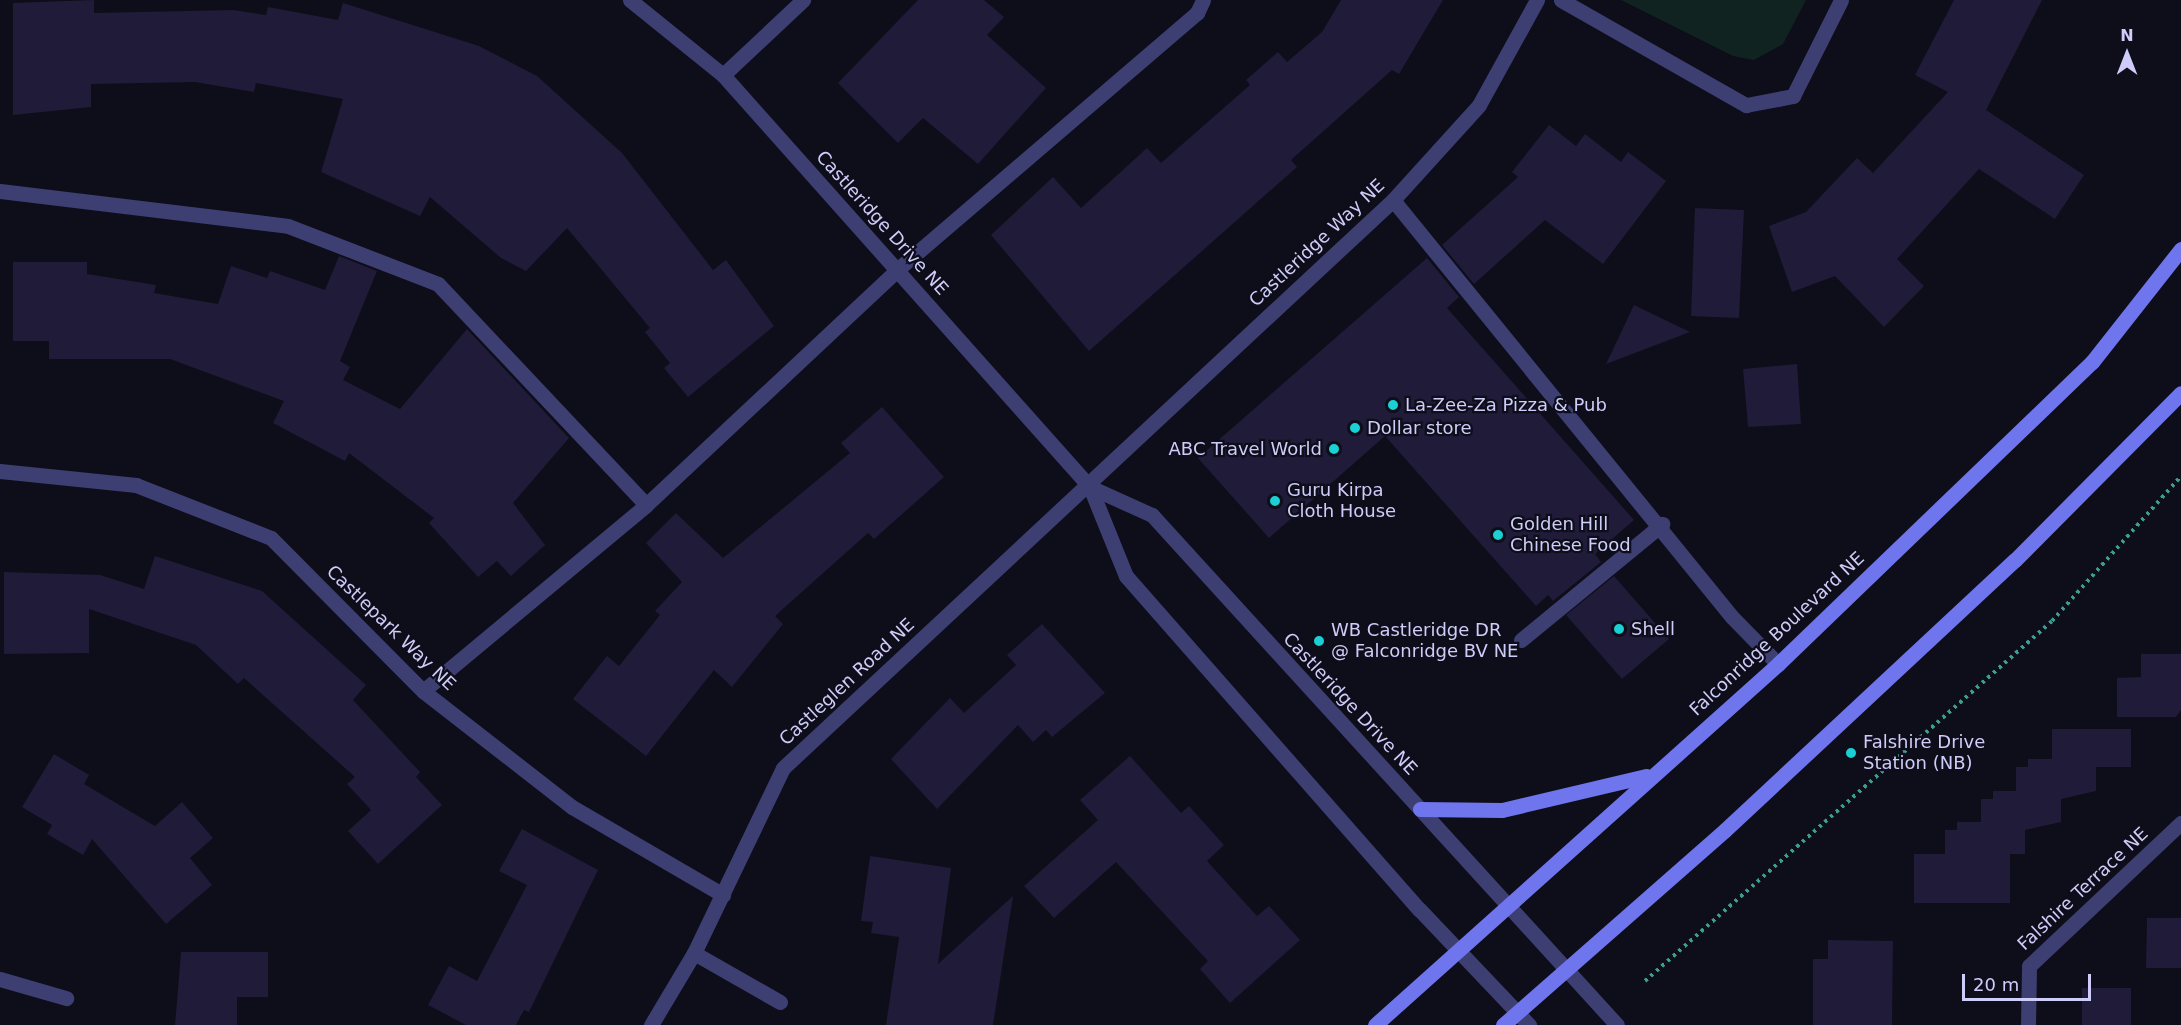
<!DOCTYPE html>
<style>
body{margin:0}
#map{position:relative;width:2181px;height:1025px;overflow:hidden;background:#0e0d1a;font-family:"DejaVu Sans",sans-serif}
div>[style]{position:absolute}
.green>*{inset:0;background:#112321}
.building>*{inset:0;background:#1f1b38}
.path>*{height:4px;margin-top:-2px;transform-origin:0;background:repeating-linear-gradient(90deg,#3b9e91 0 3px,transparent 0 7.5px)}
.service>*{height:15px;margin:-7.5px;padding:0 7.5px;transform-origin:7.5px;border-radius:7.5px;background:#3d3f73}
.minor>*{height:15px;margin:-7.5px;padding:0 7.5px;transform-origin:7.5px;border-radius:7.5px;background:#3d3f73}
.tertiary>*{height:15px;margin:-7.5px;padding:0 7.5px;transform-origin:7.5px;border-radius:7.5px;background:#3d3f73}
.secondary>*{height:15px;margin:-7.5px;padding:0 7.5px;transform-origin:7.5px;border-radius:7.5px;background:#6f75ed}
.dots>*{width:16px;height:16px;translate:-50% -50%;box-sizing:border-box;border:3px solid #0e0d1a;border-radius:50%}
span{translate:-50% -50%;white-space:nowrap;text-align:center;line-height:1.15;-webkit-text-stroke:4.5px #0e0d1a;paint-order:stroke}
.street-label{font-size:18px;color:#ceccf9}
.poi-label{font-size:18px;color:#ceccf9}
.left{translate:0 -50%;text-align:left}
.right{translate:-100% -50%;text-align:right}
.north{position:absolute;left:2097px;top:24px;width:60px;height:60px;-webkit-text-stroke:4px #0e0d1a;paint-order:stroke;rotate:0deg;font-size:16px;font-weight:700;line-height:24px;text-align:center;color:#ceccf9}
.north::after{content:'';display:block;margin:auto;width:21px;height:27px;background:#ceccf9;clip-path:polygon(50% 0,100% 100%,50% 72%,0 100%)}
.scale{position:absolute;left:1962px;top:974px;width:129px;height:27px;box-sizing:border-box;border:3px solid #ceccf9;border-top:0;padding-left:8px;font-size:18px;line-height:21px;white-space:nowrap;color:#ceccf9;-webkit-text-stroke:4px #0e0d1a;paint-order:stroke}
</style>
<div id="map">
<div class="green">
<div style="clip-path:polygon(1621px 0,1806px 0,1783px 44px,1754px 60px,1733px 56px)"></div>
</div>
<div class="building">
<div style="clip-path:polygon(94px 0,94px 13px,233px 10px,266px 15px,268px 7px,338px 20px,343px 3px,479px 46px,537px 76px,622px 153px,713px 270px,726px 260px,774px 326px,688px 397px,664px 368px,670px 363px,645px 332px,650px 328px,567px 228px,526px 271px,501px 258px,430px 197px,420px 216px,321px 172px,343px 99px,256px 83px,254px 92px,195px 82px,91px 84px,91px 107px,13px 115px,13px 3px)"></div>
<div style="clip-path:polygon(918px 0,984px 0,1004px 17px,987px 35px,1046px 88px,978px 164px,923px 118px,898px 143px,838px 83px)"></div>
<div style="clip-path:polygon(1341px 0,1443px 0,1399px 74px,1392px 70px,1291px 160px,1297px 167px,1089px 351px,991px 235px,1053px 177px,1081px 208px,1147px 148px,1161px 163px,1250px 85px,1246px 80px,1278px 52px,1287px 62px,1322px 32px)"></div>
<div style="clip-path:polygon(1954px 0,2042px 0,1986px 110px,2084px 175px,2055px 219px,1979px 169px,1897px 259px,1924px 286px,1884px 327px,1835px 276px,1792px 292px,1769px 226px,1806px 212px,1857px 158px,1873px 173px,1948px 92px,1915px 75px)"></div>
<div style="clip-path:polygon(1549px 125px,1576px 146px,1585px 134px,1621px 162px,1628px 152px,1666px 181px,1603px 264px,1545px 220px,1474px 284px,1442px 245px,1518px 177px,1512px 172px)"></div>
<div style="clip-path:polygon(1695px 208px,1744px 210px,1739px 318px,1691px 316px)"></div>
<div style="clip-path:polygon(339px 256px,377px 271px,340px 361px,350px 367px,343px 380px,400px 409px,467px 329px,569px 438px,513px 503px,545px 545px,511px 576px,497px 561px,478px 577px,429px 523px,434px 518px,349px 453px,345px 461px,273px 423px,284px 401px,170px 359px,49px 359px,49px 341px,13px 341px,13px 262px,87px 262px,87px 274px,156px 285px,154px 293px,218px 304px,231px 266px,267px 278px,270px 271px,325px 290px)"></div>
<div style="clip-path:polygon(1427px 258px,1459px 297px,1447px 308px,1634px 520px,1595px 554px,1601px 562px,1553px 601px,1548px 595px,1536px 606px,1385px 436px,1269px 538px,1198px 458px)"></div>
<div style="clip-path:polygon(1634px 305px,1690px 332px,1606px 364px)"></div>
<div style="clip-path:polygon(1797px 364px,1801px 424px,1748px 427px,1743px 369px)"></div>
<div style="clip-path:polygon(882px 407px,944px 477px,874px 539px,868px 533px,775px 616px,783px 624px,732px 687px,714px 670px,646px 756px,573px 699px,607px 656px,619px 666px,660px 615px,655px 611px,682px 582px,646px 543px,676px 513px,723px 558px,850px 453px,841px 443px)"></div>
<div style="clip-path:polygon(155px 556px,262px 591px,366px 685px,353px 700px,420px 772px,416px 777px,442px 805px,378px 864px,348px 831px,371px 810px,347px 784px,355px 777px,244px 678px,238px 684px,196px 645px,89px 609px,89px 653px,4px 654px,4px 572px,100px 575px,144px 589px)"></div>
<div style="clip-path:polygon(1614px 576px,1669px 639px,1622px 679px,1566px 615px)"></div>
<div style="clip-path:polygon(1042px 624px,1105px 693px,1052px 737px,1046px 730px,1033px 742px,1018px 725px,937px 809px,891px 759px,950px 698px,964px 713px,1016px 665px,1007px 655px)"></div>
<div style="clip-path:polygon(2141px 654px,2181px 654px,2181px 710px,2176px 717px,2117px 717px,2117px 678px,2141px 677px)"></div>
<div style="clip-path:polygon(2052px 729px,2131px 729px,2131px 767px,2096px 767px,2096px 791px,2061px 799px,2061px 822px,2025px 830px,2025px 854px,2010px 854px,2010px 903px,1914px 903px,1914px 854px,1945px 854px,1945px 830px,1957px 830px,1957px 822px,1981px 822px,1981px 799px,1993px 799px,1993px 791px,2016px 791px,2016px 767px,2028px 767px,2028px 759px,2052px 759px)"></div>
<div style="clip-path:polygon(54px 754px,89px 775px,84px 784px,155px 826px,182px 802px,213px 838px,190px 858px,212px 885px,166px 924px,92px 839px,83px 855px,47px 834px,52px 825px,22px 807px)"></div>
<div style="clip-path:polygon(1130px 756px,1181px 813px,1189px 806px,1224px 845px,1207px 861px,1257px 916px,1269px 906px,1300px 940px,1230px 1003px,1200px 969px,1208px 961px,1116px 862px,1054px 918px,1024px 886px,1098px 820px,1080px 800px)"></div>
<div style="clip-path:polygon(522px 829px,598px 870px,529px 1012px,524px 1010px,516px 1025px,466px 1025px,428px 1005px,449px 966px,477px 981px,527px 885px,499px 871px)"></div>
<div style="clip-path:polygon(870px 856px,951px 868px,938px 964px,1013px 896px,993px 1025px,886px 1025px,899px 937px,871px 933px,873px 922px,861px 921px)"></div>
<div style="clip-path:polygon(2147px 918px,2181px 918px,2181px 968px,2146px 968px)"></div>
<div style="clip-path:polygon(1828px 940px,1893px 941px,1892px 1025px,1813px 1025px,1813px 959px,1828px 959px)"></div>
<div style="clip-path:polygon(181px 952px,268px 952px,268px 997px,237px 997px,237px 1025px,175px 1025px)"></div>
<div style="clip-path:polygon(2082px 988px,2131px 988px,2131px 1025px,2082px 1025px)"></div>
</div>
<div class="path">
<div style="left:1645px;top:981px;width:543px;rotate:-41.49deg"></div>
<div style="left:2052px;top:621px;width:194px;rotate:-48.3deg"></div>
</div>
<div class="service">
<div style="left:0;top:191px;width:290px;rotate:6.9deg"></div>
<div style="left:288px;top:226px;width:161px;rotate:21.1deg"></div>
<div style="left:438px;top:284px;width:303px;rotate:46.7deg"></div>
<div style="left:646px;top:505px;width:345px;rotate:-43.1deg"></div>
<div style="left:898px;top:269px;width:394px;rotate:-40.6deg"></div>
<div style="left:1197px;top:13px;width:14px;rotate:-65deg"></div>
<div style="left:1393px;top:200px;width:537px;rotate:50.89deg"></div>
<div style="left:1732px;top:617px;width:66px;rotate:45.6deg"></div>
<div style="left:1521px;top:640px;width:183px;rotate:-39.4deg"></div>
<div style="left:423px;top:691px;width:290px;rotate:-39.8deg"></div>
<div style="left:2028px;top:1025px;width:59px;rotate:-89deg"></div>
<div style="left:2029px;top:966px;width:209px;rotate:-43.3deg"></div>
</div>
<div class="minor">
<div style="left:1561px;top:0;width:213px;rotate:29.6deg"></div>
<div style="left:1746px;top:105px;width:48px;rotate:-10.8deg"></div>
<div style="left:1793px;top:96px;width:107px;rotate:-63.4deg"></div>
<div style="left:723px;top:75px;width:110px;rotate:-43.2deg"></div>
<div style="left:0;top:471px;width:137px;rotate:5.9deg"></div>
<div style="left:136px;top:485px;width:145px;rotate:21.4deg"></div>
<div style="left:271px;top:538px;width:216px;rotate:45.2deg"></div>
<div style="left:423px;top:691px;width:189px;rotate:37.9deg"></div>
<div style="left:572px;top:807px;width:175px;rotate:30.2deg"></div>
<div style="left:694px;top:953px;width:99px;rotate:29.7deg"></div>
<div style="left:0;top:979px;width:69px;rotate:16.1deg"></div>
<div style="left:651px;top:1025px;width:84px;rotate:-59.2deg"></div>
<div style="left:694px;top:953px;width:205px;rotate:-64.3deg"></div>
<div style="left:783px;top:768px;width:834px;rotate:-42.96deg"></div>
<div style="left:1393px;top:200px;width:128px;rotate:-47.8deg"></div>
<div style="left:1479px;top:105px;width:120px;rotate:-61.1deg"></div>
</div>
<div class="tertiary">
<div style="left:630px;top:0;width:119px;rotate:38.9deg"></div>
<div style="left:723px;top:75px;width:552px;rotate:48.31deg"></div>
<div style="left:1090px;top:487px;width:96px;rotate:68deg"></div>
<div style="left:1126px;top:576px;width:444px;rotate:48.7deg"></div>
<div style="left:1419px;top:909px;width:160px;rotate:46.5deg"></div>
<div style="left:1090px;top:487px;width:68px;rotate:24.3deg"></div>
<div style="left:1152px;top:515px;width:690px;rotate:47.64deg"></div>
</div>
<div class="secondary">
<div style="left:1420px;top:809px;width:82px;rotate:0.7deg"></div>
<div style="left:1502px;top:810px;width:148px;rotate:-13.3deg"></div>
<div style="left:1375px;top:1025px;width:541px;rotate:-41.85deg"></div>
<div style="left:1778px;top:664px;width:436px;rotate:-43.9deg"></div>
<div style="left:2092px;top:362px;width:144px;rotate:-51.8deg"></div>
<div style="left:1503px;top:1025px;width:295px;rotate:-41.3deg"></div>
<div style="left:1725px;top:830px;width:396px;rotate:-43deg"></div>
<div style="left:2015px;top:560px;width:235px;rotate:-45.2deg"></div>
</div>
<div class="dots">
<div style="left:1393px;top:405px;background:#1bd0d5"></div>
<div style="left:1355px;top:428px;background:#1bd0d5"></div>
<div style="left:1334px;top:449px;background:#1bd0d5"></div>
<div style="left:1275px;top:501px;background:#1bd0d5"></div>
<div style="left:1498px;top:535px;background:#1bd0d5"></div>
<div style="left:1619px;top:629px;background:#1bd0d5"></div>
<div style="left:1319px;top:641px;background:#1bd0d5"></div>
<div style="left:1851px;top:753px;background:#1bd0d5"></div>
</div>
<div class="street-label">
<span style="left:882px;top:223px;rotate:48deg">Castleridge Drive NE</span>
<span style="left:1317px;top:243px;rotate:-43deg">Castleridge Way NE</span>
<span style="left:391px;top:628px;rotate:44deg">Castlepark Way NE</span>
<span style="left:1777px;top:634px;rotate:-43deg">Falconridge Boulevard NE</span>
<span style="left:847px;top:682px;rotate:-43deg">Castleglen Road NE</span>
<span style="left:1350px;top:704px;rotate:47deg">Castleridge Drive NE</span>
<span style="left:2083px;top:889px;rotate:-43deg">Falshire Terrace NE</span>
</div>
<div class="poi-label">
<span class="left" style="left:1405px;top:405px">La-Zee-Za Pizza &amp; Pub</span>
<span class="left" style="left:1367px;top:428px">Dollar store</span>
<span class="right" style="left:1322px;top:449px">ABC Travel World</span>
<span class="left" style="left:1287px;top:501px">Guru Kirpa<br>Cloth House</span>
<span class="left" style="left:1510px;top:535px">Golden Hill<br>Chinese Food</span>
<span class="left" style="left:1631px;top:629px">Shell</span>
<span class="left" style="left:1331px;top:641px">WB Castleridge DR<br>@ Falconridge BV NE</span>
<span class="left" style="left:1863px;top:753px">Falshire Drive<br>Station (NB)</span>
</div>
<div class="north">N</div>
<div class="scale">20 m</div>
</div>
